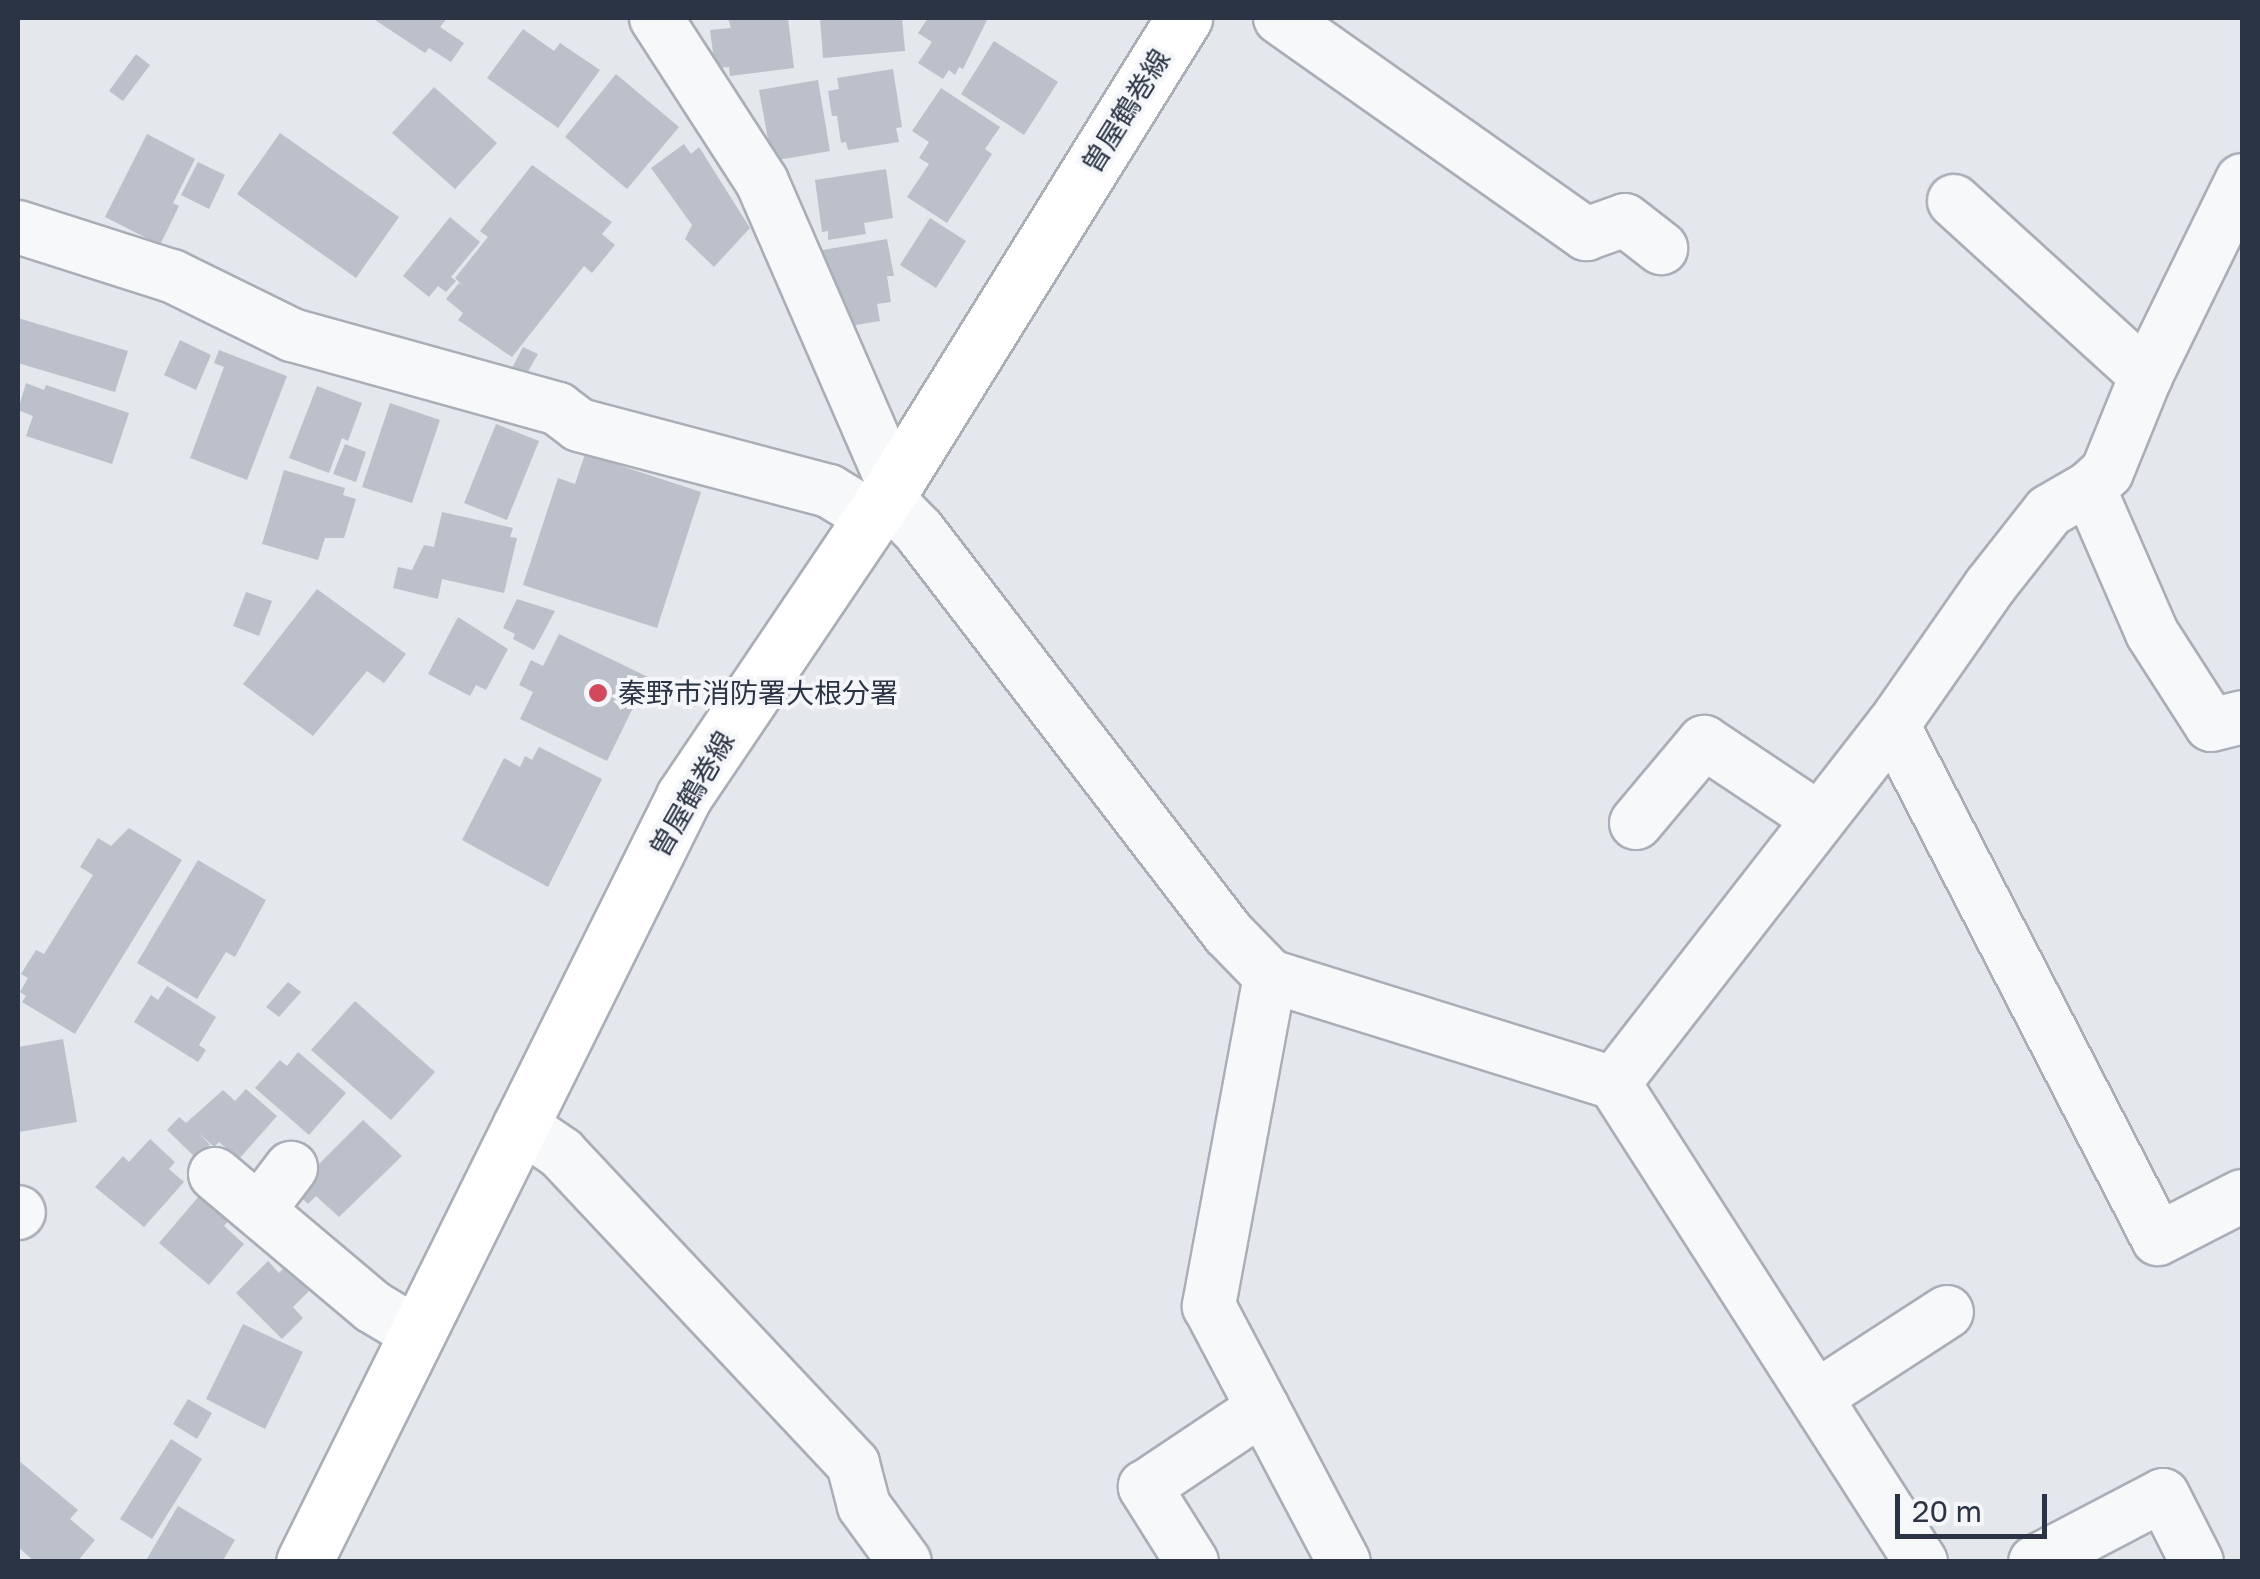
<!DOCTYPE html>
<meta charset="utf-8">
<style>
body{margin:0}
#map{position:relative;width:2260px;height:1579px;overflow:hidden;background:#e4e7ec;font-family:"Golos Text","Noto Sans JP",sans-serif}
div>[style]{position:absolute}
.building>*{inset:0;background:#bbc0ca}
.roads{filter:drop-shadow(2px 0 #a9aeb7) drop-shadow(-2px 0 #a9aeb7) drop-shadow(0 2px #a9aeb7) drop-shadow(0 -2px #a9aeb7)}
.minor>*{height:52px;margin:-26px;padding:0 26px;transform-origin:26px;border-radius:26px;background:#f7f8fa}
.major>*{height:55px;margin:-27.5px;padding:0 27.5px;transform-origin:27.5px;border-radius:27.5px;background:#fff}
.dots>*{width:28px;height:28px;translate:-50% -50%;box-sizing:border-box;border:5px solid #f4f6f9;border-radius:50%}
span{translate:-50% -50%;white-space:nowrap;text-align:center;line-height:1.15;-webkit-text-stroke:8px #f4f6f9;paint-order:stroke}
.street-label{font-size:28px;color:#2b3445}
.poi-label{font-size:28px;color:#2b3445}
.left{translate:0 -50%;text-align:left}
.frame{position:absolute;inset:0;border:20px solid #2b3445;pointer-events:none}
.scale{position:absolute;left:1895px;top:1494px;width:152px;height:45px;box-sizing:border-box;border:5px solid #2b3445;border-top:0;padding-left:12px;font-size:30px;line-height:35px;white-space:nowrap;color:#2b3445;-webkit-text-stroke:8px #f4f6f9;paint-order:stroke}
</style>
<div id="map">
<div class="building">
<div style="clip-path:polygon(372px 18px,447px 18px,440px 27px,464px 43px,451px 62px,429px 48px,425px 53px)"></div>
<div style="clip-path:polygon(728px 18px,788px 18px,794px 68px,730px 76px,729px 67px,715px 68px,710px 30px,731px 28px)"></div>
<div style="clip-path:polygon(820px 18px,902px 18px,905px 51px,823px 58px)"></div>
<div style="clip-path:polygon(928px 18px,988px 18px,963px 69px,959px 67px,955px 75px,949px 70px,943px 79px,918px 63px,932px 42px,918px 33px)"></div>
<div style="clip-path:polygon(523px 29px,554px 51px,560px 43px,600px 70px,558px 128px,487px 78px)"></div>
<div style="clip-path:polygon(994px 41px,1058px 82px,1024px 135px,961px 94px)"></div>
<div style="clip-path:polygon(136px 54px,150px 65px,123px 101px,109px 91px)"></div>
<div style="clip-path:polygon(893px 69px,902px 127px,896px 128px,899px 142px,848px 150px,846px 142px,841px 143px,837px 116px,832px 116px,828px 91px,839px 89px,837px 78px)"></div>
<div style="clip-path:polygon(616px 74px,679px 127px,627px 189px,565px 137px)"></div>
<div style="clip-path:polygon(818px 80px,830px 151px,772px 161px,759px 90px)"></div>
<div style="clip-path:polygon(434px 87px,497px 143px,455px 189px,392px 133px)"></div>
<div style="clip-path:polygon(941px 88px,1000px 127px,985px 149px,992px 154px,947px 223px,907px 197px,929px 164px,919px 158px,929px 142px,912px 131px)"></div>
<div style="clip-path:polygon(280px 133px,399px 217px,356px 278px,237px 194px)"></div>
<div style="clip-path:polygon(147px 134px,195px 159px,173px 203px,179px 206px,160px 245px,105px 217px)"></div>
<div style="clip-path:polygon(684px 144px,691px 154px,699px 147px,750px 228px,714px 267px,685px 239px,692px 225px,651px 168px)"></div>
<div style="clip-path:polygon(198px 162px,225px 175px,209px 209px,181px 195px)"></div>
<div style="clip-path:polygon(532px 165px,612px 222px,602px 234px,615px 245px,592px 273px,584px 266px,512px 357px,458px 320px,463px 313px,446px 299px,459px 283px,463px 286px,455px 278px,488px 237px,480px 231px)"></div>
<div style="clip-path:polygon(886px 169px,893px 218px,864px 223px,866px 234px,828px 240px,828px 231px,822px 232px,815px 180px)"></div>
<div style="clip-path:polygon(450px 217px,480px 242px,451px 277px,456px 281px,446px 292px,438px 286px,429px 297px,403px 276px)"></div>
<div style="clip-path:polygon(930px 218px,966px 241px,936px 288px,900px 265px)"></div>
<div style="clip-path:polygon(887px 239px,894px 276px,887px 276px,891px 302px,877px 304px,880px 321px,844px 327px,817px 251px)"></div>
<div style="clip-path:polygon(18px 318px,128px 351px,115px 392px,18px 363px)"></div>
<div style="clip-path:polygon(180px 340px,211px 355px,196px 390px,164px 375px)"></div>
<div style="clip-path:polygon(523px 347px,538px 354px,526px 375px,512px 368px)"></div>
<div style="clip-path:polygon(219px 350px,287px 376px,247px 480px,190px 458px,224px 367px,214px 363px)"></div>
<div style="clip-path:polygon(26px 383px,44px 390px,46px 385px,129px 413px,112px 464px,26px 436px,33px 416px,18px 410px)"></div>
<div style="clip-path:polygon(317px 386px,362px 403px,348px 441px,342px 438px,329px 473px,289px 458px)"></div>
<div style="clip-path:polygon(390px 403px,440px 420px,412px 503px,362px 487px)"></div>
<div style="clip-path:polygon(496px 424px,539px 441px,507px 520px,464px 503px)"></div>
<div style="clip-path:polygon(345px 444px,366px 452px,356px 482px,333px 474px)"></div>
<div style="clip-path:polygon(585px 454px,701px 492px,657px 628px,523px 585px,558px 478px,575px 484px)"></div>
<div style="clip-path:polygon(284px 470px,345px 488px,343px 495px,356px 499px,344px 538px,325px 538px,318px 560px,262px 544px)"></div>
<div style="clip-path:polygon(442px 512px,513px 528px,510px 537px,517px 538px,504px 593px,442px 579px,438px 599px,393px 588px,398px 567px,412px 570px,424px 545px,434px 547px)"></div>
<div style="clip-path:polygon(317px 589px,406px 654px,384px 683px,367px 671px,313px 736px,243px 684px)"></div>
<div style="clip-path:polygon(246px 592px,272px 601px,259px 636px,233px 626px)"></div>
<div style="clip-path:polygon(517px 599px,555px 611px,534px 650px,513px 639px,515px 634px,503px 628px)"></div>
<div style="clip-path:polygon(458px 617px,508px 649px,486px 690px,476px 685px,470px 696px,428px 674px)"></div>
<div style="clip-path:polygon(559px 634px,648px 677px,607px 761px,520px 719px,533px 692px,519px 685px,531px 660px,543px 666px)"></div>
<div style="clip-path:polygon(539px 747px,602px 779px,548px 887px,462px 840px,504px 758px,520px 767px,525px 756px,532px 760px)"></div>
<div style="clip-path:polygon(129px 828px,182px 860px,75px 1034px,22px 1002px,26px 996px,20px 992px,28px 978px,21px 974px,36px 950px,44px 954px,93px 875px,80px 867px,98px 838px,111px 846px)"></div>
<div style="clip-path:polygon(198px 860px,266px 900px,235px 957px,226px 952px,197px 999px,137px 963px)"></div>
<div style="clip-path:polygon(288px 982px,301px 992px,279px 1017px,266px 1007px)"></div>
<div style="clip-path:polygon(167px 986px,216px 1017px,199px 1045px,206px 1050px,198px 1062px,134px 1022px,151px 995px,158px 1000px)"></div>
<div style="clip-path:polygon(355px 1001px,435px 1072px,391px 1120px,311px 1050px)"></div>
<div style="clip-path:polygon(63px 1039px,77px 1122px,19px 1132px,18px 1047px)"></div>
<div style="clip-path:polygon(298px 1052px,346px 1093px,309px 1135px,255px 1088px,280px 1060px,287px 1066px)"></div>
<div style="clip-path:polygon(246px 1089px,277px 1116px,239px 1159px,219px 1142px,214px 1147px,199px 1133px,210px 1145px,196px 1158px,167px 1130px,179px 1117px,186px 1123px,223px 1090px,235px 1101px)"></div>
<div style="clip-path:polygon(363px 1120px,402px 1156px,339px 1217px,316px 1196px,308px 1204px,293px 1190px)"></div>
<div style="clip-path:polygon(150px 1139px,175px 1162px,169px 1169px,184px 1182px,144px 1227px,95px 1187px,123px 1156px,129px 1162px)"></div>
<div style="clip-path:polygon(199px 1196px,228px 1221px,224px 1226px,244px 1244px,209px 1285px,159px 1243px)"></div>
<div style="clip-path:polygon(268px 1261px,279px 1273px,285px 1266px,309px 1291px,293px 1307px,303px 1318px,282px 1339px,236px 1293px)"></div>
<div style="clip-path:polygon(243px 1324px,303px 1352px,265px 1429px,206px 1399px)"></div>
<div style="clip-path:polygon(188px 1399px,212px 1413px,197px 1439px,173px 1424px)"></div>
<div style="clip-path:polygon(171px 1439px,202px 1459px,152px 1539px,120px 1519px)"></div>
<div style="clip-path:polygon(18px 1460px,78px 1510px,70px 1519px,95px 1540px,77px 1562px,35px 1562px,18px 1547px)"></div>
<div style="clip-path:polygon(178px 1506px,235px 1540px,222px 1562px,145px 1562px)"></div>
</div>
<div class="roads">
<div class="minor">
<div style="left:656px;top:18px;width:195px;rotate:57.1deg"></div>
<div style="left:762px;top:182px;width:331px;rotate:66.5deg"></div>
<div style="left:1280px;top:18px;width:375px;rotate:35.2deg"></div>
<div style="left:1586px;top:234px;width:41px;rotate:-19.7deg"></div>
<div style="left:1625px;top:220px;width:46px;rotate:37.9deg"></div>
<div style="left:1954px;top:201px;width:260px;rotate:42.3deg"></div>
<div style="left:18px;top:227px;width:162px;rotate:17.7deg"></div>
<div style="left:172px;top:276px;width:134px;rotate:26.2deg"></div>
<div style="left:292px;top:335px;width:276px;rotate:15.5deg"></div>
<div style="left:558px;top:409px;width:26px;rotate:37deg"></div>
<div style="left:579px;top:425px;width:259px;rotate:14.8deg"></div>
<div style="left:829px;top:491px;width:50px;rotate:31.2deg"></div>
<div style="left:2089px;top:488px;width:158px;rotate:66.5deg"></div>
<div style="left:2152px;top:633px;width:109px;rotate:57.3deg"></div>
<div style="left:2211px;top:725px;width:32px;rotate:-14deg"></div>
<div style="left:886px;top:497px;width:47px;rotate:45.9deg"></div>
<div style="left:919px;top:531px;width:507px;rotate:52.45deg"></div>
<div style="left:1228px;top:933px;width:60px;rotate:45.7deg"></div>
<div style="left:1270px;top:976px;width:360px;rotate:17.3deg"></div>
<div style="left:1614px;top:1083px;width:569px;rotate:57.34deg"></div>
<div style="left:1893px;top:725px;width:578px;rotate:62.73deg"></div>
<div style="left:2158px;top:1239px;width:94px;rotate:-27.1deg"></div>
<div style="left:1636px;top:823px;width:106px;rotate:-50deg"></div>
<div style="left:1704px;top:742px;width:137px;rotate:33.7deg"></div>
<div style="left:1270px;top:976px;width:336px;rotate:100.5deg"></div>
<div style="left:1209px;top:1306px;width:289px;rotate:62.2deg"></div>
<div style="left:1614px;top:1083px;width:454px;rotate:-52.1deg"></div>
<div style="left:1893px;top:725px;width:169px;rotate:-55.1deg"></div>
<div style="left:1990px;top:586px;width:95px;rotate:-51.8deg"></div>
<div style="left:2049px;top:511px;width:46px;rotate:-29.9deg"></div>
<div style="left:2089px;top:488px;width:24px;rotate:-42deg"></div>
<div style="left:2107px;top:472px;width:104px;rotate:-67.9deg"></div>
<div style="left:2146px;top:376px;width:218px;rotate:-63.9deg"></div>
<div style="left:520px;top:1125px;width:50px;rotate:34.3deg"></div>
<div style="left:561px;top:1153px;width:427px;rotate:46.8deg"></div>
<div style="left:853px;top:1464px;width:43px;rotate:75.3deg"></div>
<div style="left:864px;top:1506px;width:69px;rotate:53.8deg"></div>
<div style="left:215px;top:1174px;width:207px;rotate:40.1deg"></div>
<div style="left:373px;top:1307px;width:52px;rotate:31deg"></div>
<div style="left:259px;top:1210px;width:53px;rotate:-52.7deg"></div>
<div style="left:18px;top:1213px;width:1px;rotate:-45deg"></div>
<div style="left:1816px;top:1397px;width:156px;rotate:-33deg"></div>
<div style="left:1192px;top:1562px;width:89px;rotate:-122.1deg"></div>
<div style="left:1145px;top:1487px;width:142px;rotate:-33.8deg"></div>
<div style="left:2035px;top:1562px;width:144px;rotate:-27.6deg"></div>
<div style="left:2163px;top:1495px;width:75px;rotate:63.1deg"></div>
</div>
<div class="major">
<div style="left:304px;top:1562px;width:855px;rotate:-63.61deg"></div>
<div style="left:684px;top:796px;width:375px;rotate:-56deg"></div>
<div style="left:894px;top:485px;width:550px;rotate:-58.16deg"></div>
</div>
</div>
<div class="dots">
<div style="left:598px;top:693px;background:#d1495b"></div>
</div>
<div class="street-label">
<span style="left:1126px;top:111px;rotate:-58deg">曽屋鶴巻線</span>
<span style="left:692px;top:794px;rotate:-60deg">曽屋鶴巻線</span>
</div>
<div class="poi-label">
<span class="left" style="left:618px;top:693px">秦野市消防署大根分署</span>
</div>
<div class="frame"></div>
<div class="scale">20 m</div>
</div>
